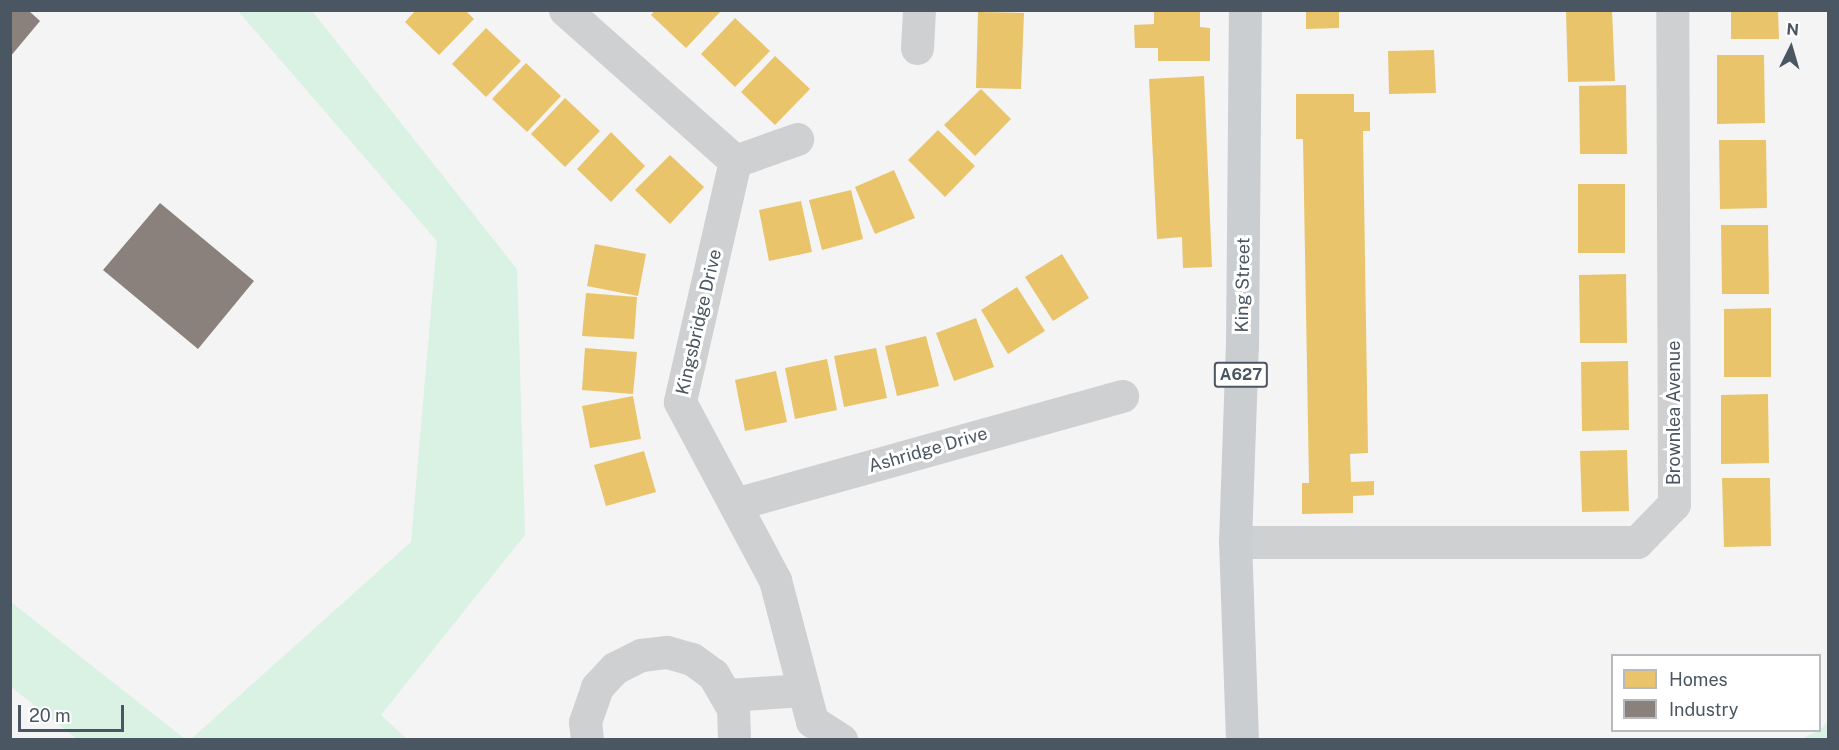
<!DOCTYPE html>
<style>
body{margin:0}
#map{position:relative;width:1839px;height:750px;overflow:hidden;background:#f4f4f4;font-family:"Public Sans",sans-serif}
div>[style]{position:absolute}
.green>*{inset:0;background:#d9f2e3}
.homes>*{inset:0;background:#e9c46a}
.industry>*{inset:0;background:#8a817c}
.minor>*{height:33px;margin:-16.5px;padding:0 16.5px;transform-origin:16.5px;border-radius:16.5px;background:#ced0d2}
.primary>*{height:33px;margin:-16.5px;padding:0 16.5px;transform-origin:16.5px;border-radius:16.5px;background:#caced1}
span{translate:-50% -50%;white-space:nowrap;text-align:center;line-height:1.15;-webkit-text-stroke:6px #fff;paint-order:stroke}
.shield-label span{padding:2px 4px;background:#fff;border:2px solid;border-radius:4px;-webkit-text-stroke-width:0}
.shield-label{font-size:16px;color:#4a5661;font-weight:700}
.street-label{font-size:18px;color:#4a5661}
.frame{position:absolute;inset:0;border:12px solid #4a5661;pointer-events:none}
.legend{position:absolute;left:1611px;top:654px;width:210px;height:78px;box-sizing:border-box;background:#fff;border:2px solid #b7bbc0;margin:0;padding:8px 10px;list-style:none;font-size:18px;color:#4a5661}
.legend li{display:flex;align-items:center;gap:12px;height:30px}
.legend b{width:30px;border:2px solid #b7bbc0}
.north{position:absolute;left:1761px;top:18px;width:60px;height:60px;-webkit-text-stroke:4px #fff;paint-order:stroke;rotate:5deg;font-size:16px;font-weight:700;line-height:24px;text-align:center;color:#4a5661}
.north::after{content:'';display:block;margin:auto;width:21px;height:27px;background:#4a5661;clip-path:polygon(50% 0,100% 100%,50% 72%,0 100%)}
.scale{position:absolute;left:18px;top:705px;width:106px;height:27px;box-sizing:border-box;border:3px solid #4a5661;border-top:0;padding-left:8px;font-size:18px;line-height:21px;white-space:nowrap;color:#4a5661;-webkit-text-stroke:4px #fff;paint-order:stroke}
</style>
<div id="map">
<div class="green">
<div style="clip-path:polygon(238px 11px,312px 11px,517px 269px,525px 535px,381px 715px,407px 739px,191px 739px,411px 542px,437px 241px)"></div>
<div style="clip-path:polygon(11px 602px,185px 739px,77px 739px,11px 687px)"></div>
<div style="clip-path:polygon(1828px 721px,1828px 739px,1801px 739px,1820px 730px)"></div>
</div>
<div class="homes">
<div style="clip-path:polygon(416px 10px,465px 10px,474px 19px,439px 55px,405px 22px)"></div>
<div style="clip-path:polygon(655px 10px,719px 10px,720px 12px,686px 48px,651px 15px)"></div>
<div style="clip-path:polygon(1154px 10px,1200px 10px,1200px 27px,1210px 28px,1210px 61px,1158px 61px,1158px 48px,1135px 48px,1134px 25px,1154px 24px)"></div>
<div style="clip-path:polygon(1306px 10px,1339px 10px,1339px 28px,1306px 29px)"></div>
<div style="clip-path:polygon(1566px 10px,1612px 10px,1615px 81px,1568px 82px)"></div>
<div style="clip-path:polygon(1731px 10px,1778px 10px,1779px 39px,1731px 39px)"></div>
<div style="clip-path:polygon(978px 12px,1024px 13px,1021px 89px,976px 88px)"></div>
<div style="clip-path:polygon(735px 18px,770px 51px,735px 87px,701px 54px)"></div>
<div style="clip-path:polygon(486px 28px,521px 61px,486px 97px,452px 64px)"></div>
<div style="clip-path:polygon(1434px 50px,1436px 93px,1389px 94px,1388px 51px)"></div>
<div style="clip-path:polygon(1717px 55px,1764px 55px,1765px 123px,1717px 124px)"></div>
<div style="clip-path:polygon(775px 56px,810px 89px,775px 125px,741px 92px)"></div>
<div style="clip-path:polygon(526px 63px,561px 96px,527px 132px,492px 99px)"></div>
<div style="clip-path:polygon(1204px 76px,1212px 267px,1183px 268px,1182px 237px,1157px 239px,1149px 79px)"></div>
<div style="clip-path:polygon(1626px 85px,1627px 154px,1580px 154px,1579px 86px)"></div>
<div style="clip-path:polygon(981px 89px,1011px 119px,975px 156px,944px 125px)"></div>
<div style="clip-path:polygon(1296px 94px,1354px 94px,1354px 112px,1370px 112px,1370px 131px,1363px 131px,1368px 453px,1350px 454px,1351px 482px,1374px 481px,1374px 495px,1353px 496px,1353px 513px,1302px 514px,1302px 483px,1309px 483px,1303px 139px,1296px 139px)"></div>
<div style="clip-path:polygon(565px 98px,600px 131px,565px 167px,531px 134px)"></div>
<div style="clip-path:polygon(938px 130px,975px 166px,945px 197px,908px 160px)"></div>
<div style="clip-path:polygon(611px 132px,645px 166px,611px 202px,577px 169px)"></div>
<div style="clip-path:polygon(1719px 140px,1766px 140px,1767px 208px,1720px 209px)"></div>
<div style="clip-path:polygon(670px 155px,704px 187px,670px 224px,635px 190px)"></div>
<div style="clip-path:polygon(894px 170px,915px 218px,875px 234px,855px 187px)"></div>
<div style="clip-path:polygon(1578px 184px,1625px 184px,1625px 253px,1578px 253px)"></div>
<div style="clip-path:polygon(851px 190px,863px 239px,822px 250px,809px 200px)"></div>
<div style="clip-path:polygon(801px 201px,812px 252px,769px 261px,759px 210px)"></div>
<div style="clip-path:polygon(1721px 225px,1768px 225px,1769px 294px,1722px 294px)"></div>
<div style="clip-path:polygon(595px 244px,646px 254px,638px 296px,587px 286px)"></div>
<div style="clip-path:polygon(1062px 254px,1089px 298px,1053px 321px,1025px 277px)"></div>
<div style="clip-path:polygon(1626px 274px,1627px 343px,1580px 343px,1579px 275px)"></div>
<div style="clip-path:polygon(1017px 287px,1045px 331px,1008px 354px,981px 310px)"></div>
<div style="clip-path:polygon(586px 293px,637px 297px,634px 339px,582px 336px)"></div>
<div style="clip-path:polygon(1771px 308px,1771px 377px,1724px 377px,1724px 309px)"></div>
<div style="clip-path:polygon(976px 318px,994px 367px,954px 381px,936px 333px)"></div>
<div style="clip-path:polygon(926px 336px,939px 386px,897px 396px,885px 346px)"></div>
<div style="clip-path:polygon(585px 348px,637px 352px,633px 394px,582px 390px)"></div>
<div style="clip-path:polygon(876px 348px,887px 398px,844px 407px,834px 356px)"></div>
<div style="clip-path:polygon(827px 359px,837px 410px,795px 419px,785px 368px)"></div>
<div style="clip-path:polygon(1628px 361px,1629px 430px,1582px 431px,1581px 362px)"></div>
<div style="clip-path:polygon(776px 371px,787px 422px,745px 431px,735px 380px)"></div>
<div style="clip-path:polygon(1768px 394px,1769px 463px,1721px 464px,1721px 395px)"></div>
<div style="clip-path:polygon(633px 396px,641px 439px,590px 448px,582px 406px)"></div>
<div style="clip-path:polygon(1627px 450px,1629px 511px,1582px 512px,1580px 451px)"></div>
<div style="clip-path:polygon(644px 451px,656px 492px,606px 506px,594px 465px)"></div>
<div style="clip-path:polygon(1722px 478px,1770px 478px,1771px 546px,1724px 547px)"></div>
</div>
<div class="industry">
<div style="clip-path:polygon(10px 10px,28px 10px,40px 21px,10px 57px)"></div>
<div style="clip-path:polygon(160px 203px,254px 281px,198px 349px,103px 270px)"></div>
</div>
<div class="minor">
<div style="left:565px;top:10px;width:227px;rotate:41.6deg"></div>
<div style="left:735px;top:161px;width:247px;rotate:102.9deg"></div>
<div style="left:680px;top:402px;width:202px;rotate:61.9deg"></div>
<div style="left:775px;top:580px;width:146px;rotate:75.3deg"></div>
<div style="left:812px;top:721px;width:35px;rotate:33deg"></div>
<div style="left:917px;top:48px;width:38px;rotate:-87deg"></div>
<div style="left:735px;top:161px;width:66px;rotate:-19.5deg"></div>
<div style="left:735px;top:504px;width:402px;rotate:-15.6deg"></div>
<div style="left:1235px;top:542px;width:402px"></div>
<div style="left:1637px;top:542px;width:53px;rotate:-45.8deg"></div>
<div style="left:1674px;top:504px;width:494px;rotate:-90.2deg"></div>
<div style="left:728px;top:695px;width:76px;rotate:-3.8deg"></div>
<div style="left:587px;top:740px;width:18px;rotate:-96deg"></div>
<div style="left:585px;top:722px;width:37px;rotate:-71deg"></div>
<div style="left:597px;top:687px;width:26px;rotate:-47deg"></div>
<div style="left:615px;top:668px;width:29px;rotate:-27deg"></div>
<div style="left:641px;top:655px;width:26px;rotate:-7deg"></div>
<div style="left:667px;top:652px;width:26px;rotate:16deg"></div>
<div style="left:692px;top:659px;width:26px;rotate:36deg"></div>
<div style="left:713px;top:674px;width:39px;rotate:60deg"></div>
<div style="left:733px;top:708px;width:32px;rotate:88deg"></div>
</div>
<div class="primary">
<div style="left:1242px;top:740px;width:198px;rotate:-92deg"></div>
<div style="left:1235px;top:542px;width:196px;rotate:-88deg"></div>
<div style="left:1242px;top:346px;width:336px;rotate:-89.5deg"></div>
</div>
<div class="shield-label">
<span style="left:1241px;top:375px">A627</span>
</div>
<div class="street-label">
<span style="left:1243px;top:285px;rotate:-89deg">King Street</span>
<span style="left:699px;top:322px;rotate:-77deg">Kingsbridge Drive</span>
<span style="left:1674px;top:413px;rotate:-90deg">Brownlea Avenue</span>
<span style="left:928px;top:450px;rotate:-16deg">Ashridge Drive</span>
</div>
<div class="frame"></div>
<ul class="legend">
<li><b style="height:16px;background:#e9c46a"></b>Homes</li>
<li><b style="height:16px;background:#8a817c"></b>Industry</li>
</ul>
<div class="north">N</div>
<div class="scale">20 m</div>
</div>
